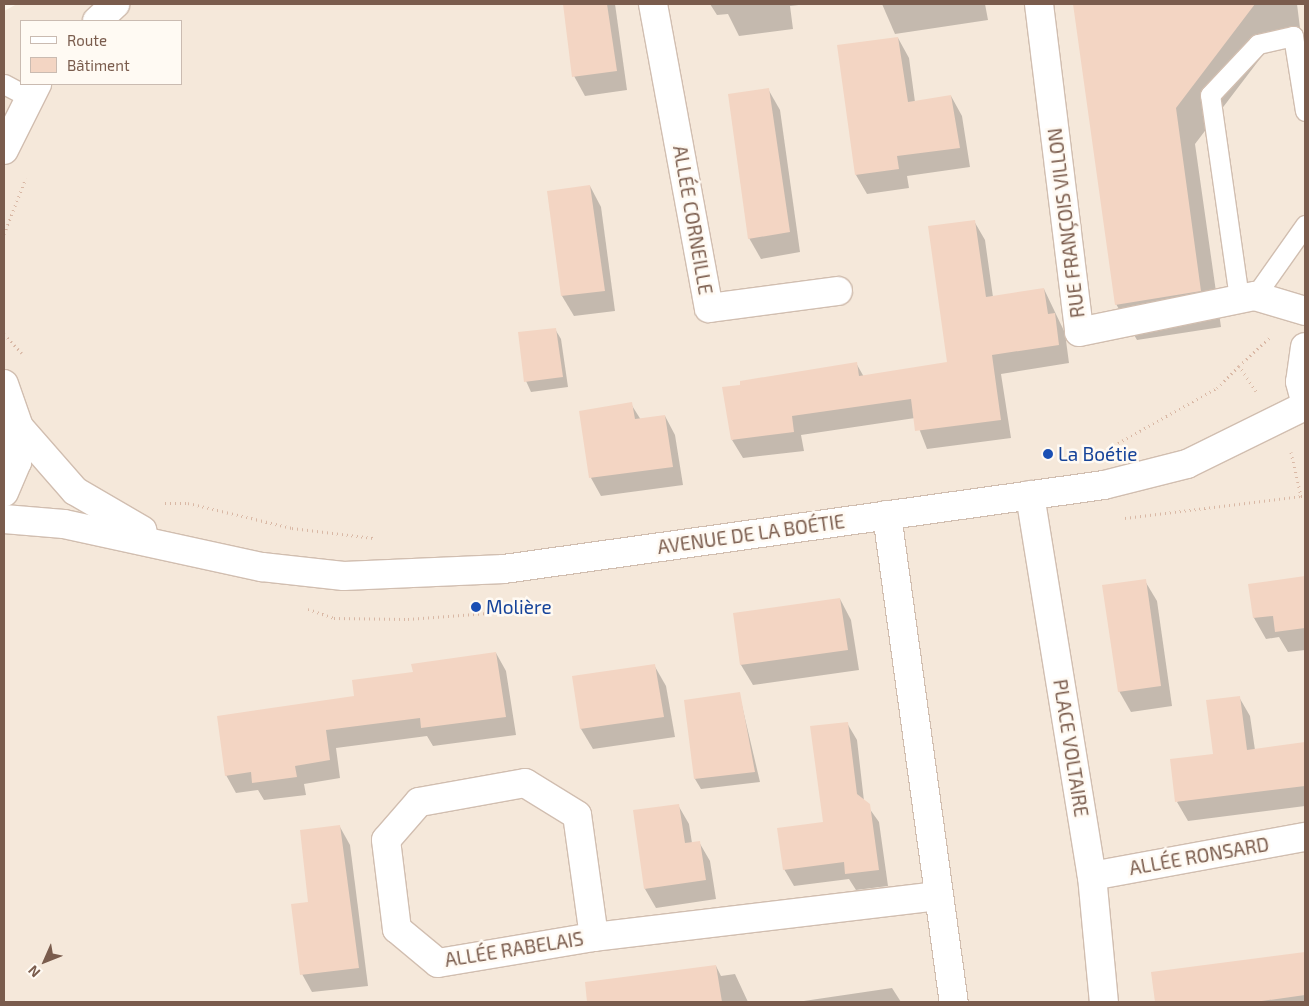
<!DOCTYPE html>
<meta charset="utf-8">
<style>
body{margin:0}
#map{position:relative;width:1309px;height:1006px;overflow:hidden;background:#fdf6ec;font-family:"Exo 2",sans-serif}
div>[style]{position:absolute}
.residential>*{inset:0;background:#f5e8da}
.shadow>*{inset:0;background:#0003}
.building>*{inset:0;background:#f3d5c3}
.path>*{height:3px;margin-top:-1.5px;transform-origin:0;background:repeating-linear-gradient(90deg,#d9b8a5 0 1px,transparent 0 5px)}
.roads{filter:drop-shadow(1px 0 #d1beb0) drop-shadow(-1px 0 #d1beb0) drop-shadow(0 1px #d1beb0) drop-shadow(0 -1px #d1beb0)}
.service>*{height:19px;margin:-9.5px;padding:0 9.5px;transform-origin:9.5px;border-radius:9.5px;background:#fff}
.minor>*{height:28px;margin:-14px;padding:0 14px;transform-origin:14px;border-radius:14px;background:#fff}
.secondary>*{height:28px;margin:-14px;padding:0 14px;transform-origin:14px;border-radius:14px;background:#fff}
.dots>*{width:14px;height:14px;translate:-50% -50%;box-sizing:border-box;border:2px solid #fffaf3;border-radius:50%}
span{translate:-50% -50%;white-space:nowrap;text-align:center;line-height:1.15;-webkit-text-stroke:5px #fffaf3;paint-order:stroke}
.street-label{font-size:19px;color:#7a5c4d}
.transit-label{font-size:19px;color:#164399}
.left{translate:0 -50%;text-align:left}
.frame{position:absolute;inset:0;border:5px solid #7a5c4d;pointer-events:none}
.legend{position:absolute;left:20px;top:20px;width:162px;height:65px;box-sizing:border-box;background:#fffaf3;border:1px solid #cabbb1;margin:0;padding:6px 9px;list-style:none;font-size:15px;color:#7a5c4d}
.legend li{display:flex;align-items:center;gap:10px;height:25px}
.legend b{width:25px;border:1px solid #cabbb1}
.north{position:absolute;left:20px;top:936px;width:50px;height:50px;-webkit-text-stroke:4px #fffaf3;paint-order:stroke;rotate:226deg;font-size:14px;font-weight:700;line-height:20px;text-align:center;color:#7a5c4d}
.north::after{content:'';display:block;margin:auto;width:18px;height:22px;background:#7a5c4d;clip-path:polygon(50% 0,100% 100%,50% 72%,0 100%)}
</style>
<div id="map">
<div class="residential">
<div style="clip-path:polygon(evenodd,17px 4px,1305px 4px,1305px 1002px,4px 1002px,4px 11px,17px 4px,21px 21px,181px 21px,181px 84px,21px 84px,21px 21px)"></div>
</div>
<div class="shadow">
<div style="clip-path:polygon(564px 4px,615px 4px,627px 90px,585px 96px,574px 76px)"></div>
<div style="clip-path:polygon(710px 4px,807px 4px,790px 6px,793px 29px,739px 36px,728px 14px,717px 15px)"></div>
<div style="clip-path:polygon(882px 4px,985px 4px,988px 20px,895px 34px)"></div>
<div style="clip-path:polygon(1074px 4px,1297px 4px,1301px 36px,1275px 39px,1195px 144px,1221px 327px,1137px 340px,1116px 304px)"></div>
<div style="clip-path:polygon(898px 38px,909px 58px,915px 102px,951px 96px,962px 116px,970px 167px,907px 176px,909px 188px,867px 194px,856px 175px)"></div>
<div style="clip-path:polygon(768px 89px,780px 110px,800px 252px,761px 259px,749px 238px)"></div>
<div style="clip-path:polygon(590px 186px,601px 207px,615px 311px,574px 316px,562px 296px,549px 192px)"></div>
<div style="clip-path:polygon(974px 221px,985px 240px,993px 297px,1044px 289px,1065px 333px,1069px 363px,1001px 374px,1011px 438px,927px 449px,915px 418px,801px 435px,804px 451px,743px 458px,732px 440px,856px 363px,864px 377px,949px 364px)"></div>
<div style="clip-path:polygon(555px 329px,561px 339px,568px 387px,531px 392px,526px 381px)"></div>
<div style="clip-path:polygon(631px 404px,641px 420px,665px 416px,675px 435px,683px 485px,601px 496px,591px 478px)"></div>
<div style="clip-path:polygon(1305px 577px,1305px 650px,1288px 652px,1279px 637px,1266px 639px,1254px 618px,1249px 585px)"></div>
<div style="clip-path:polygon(1145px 581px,1157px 601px,1172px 706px,1131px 712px,1119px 691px)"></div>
<div style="clip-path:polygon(840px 599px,851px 620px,859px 670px,753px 685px,741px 665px,734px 614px)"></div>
<div style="clip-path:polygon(496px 653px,506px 671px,516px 735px,433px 746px,427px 736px,336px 748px,340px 778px,304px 784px,306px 795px,264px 800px,258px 790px,236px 793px,226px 775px,355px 697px,414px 673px)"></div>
<div style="clip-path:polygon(654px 665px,666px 686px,675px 737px,593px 749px,581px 729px,573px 677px)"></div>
<div style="clip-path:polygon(739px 693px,760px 782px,701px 789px,695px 779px)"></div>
<div style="clip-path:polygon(1239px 697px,1250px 716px,1255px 750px,1305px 744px,1305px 806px,1188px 821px,1177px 802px,1215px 755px)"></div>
<div style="clip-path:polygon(847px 723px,857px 740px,864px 801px,879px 822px,888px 886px,856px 890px,849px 879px,794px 886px,784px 869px,824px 823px)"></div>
<div style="clip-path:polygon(678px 805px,689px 824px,692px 843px,699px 842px,710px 861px,716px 899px,656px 908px,645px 889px)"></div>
<div style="clip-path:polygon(340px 827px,350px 845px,368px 986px,312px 992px,302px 974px,309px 903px)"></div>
<div style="clip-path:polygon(1305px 953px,1305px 1002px,1157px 1002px,1152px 973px)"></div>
<div style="clip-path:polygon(716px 966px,721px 976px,735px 974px,748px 1002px,617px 1002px,615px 991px)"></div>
<div style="clip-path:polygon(892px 988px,901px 1002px,797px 1002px)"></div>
</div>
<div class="building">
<div style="clip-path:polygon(563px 4px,607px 4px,617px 71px,572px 77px)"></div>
<div style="clip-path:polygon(1073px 4px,1255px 4px,1176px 108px,1201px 291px,1115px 305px)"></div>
<div style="clip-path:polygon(898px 37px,908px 102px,951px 95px,960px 148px,897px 156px,899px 169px,855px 175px,837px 45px)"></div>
<div style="clip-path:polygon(769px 88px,790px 232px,748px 239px,728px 94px)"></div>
<div style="clip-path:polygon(590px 185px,605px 291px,561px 296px,547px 191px)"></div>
<div style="clip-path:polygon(975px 220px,986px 297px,1044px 288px,1048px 314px,1055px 313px,1059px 345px,992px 355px,1001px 420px,915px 431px,911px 399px,792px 416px,794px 432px,731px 440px,722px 387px,740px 385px,740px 381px,857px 362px,859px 376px,947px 362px,928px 226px)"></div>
<div style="clip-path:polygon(556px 328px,563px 377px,524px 382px,518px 332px)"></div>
<div style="clip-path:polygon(632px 402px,635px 419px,665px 415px,673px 467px,589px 478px,579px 411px)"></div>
<div style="clip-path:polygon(1305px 576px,1305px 628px,1275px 632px,1273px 616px,1253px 618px,1248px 584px)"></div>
<div style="clip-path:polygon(1146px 579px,1161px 686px,1118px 692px,1102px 585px)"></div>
<div style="clip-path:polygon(840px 598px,848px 650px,740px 665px,733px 613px)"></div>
<div style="clip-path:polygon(496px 652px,506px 717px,421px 728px,420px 718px,326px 730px,330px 760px,295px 766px,297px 777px,252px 783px,251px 772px,225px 776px,217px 716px,354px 696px,352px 680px,413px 672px,411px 664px)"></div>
<div style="clip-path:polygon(655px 664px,664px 717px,580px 729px,572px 676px)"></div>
<div style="clip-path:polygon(740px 692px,755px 772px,694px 779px,684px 700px)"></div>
<div style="clip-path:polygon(1240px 696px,1247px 750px,1305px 742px,1305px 786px,1175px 802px,1170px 759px,1213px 754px,1206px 700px)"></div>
<div style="clip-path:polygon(848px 722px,857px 794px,870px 804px,879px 870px,845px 874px,844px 862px,783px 870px,777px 828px,823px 822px,810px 726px)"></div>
<div style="clip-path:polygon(679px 804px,685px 843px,700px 841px,706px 880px,644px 889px,633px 810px)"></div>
<div style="clip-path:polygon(340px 825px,359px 968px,300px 975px,291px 904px,308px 902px,300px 830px)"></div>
<div style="clip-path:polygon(1305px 952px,1305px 995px,1255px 1002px,1155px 1002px,1151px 972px)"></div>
<div style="clip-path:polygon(716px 965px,722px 1002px,587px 1002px,585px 982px)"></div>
</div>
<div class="path">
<div style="left:4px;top:234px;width:60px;rotate:-68.6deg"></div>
<div style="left:4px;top:334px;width:26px;rotate:47deg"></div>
<div style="left:1256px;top:391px;width:30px;rotate:-124deg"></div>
<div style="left:1239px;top:366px;width:42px;rotate:-43.1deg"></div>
<div style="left:1118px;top:443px;width:113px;rotate:-29.1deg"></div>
<div style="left:1217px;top:388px;width:31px;rotate:-45deg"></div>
<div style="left:1291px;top:452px;width:45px;rotate:77.2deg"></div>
<div style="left:1301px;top:496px;width:4px"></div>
<div style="left:165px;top:503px;width:23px"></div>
<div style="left:188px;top:503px;width:107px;rotate:13.5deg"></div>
<div style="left:292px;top:528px;width:82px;rotate:7deg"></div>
<div style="left:1125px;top:518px;width:177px;rotate:-7.1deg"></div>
<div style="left:308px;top:609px;width:28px;rotate:19deg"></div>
<div style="left:334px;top:618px;width:74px;rotate:0.8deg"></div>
<div style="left:408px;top:619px;width:94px;rotate:-4.3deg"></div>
<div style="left:502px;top:612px;width:21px;rotate:-23deg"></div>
</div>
<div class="roads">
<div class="service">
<div style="left:4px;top:84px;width:26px;rotate:28deg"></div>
<div style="left:1255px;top:296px;width:87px;rotate:-54.8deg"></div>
<div style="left:1239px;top:298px;width:205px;rotate:-98.1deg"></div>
<div style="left:1210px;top:95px;width:70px;rotate:-46.7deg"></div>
<div style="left:1258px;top:44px;width:36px;rotate:-13deg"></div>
<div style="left:1293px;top:36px;width:76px;rotate:80.9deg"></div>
</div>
<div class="minor">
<div style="left:653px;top:4px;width:309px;rotate:79.6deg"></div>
<div style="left:709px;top:308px;width:130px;rotate:-7.5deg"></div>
<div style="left:1039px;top:4px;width:330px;rotate:83deg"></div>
<div style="left:1079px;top:332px;width:180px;rotate:-11.6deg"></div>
<div style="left:1255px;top:296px;width:52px;rotate:16.7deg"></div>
<div style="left:97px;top:21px;width:25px;rotate:-43deg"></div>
<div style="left:4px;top:150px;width:74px;rotate:-63.4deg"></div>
<div style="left:1030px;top:495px;width:386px;rotate:80.8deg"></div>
<div style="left:1092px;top:876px;width:127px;rotate:84.6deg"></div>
<div style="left:887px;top:515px;width:492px;rotate:82.2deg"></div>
<div style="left:1092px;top:876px;width:217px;rotate:-10.4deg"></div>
<div style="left:594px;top:937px;width:123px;rotate:-97.9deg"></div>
<div style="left:577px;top:815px;width:61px;rotate:-148.4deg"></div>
<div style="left:525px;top:783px;width:108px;rotate:169.8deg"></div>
<div style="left:419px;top:802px;width:50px;rotate:131deg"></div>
<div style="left:386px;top:840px;width:90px;rotate:83deg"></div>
<div style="left:397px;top:929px;width:53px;rotate:39.7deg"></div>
<div style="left:438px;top:963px;width:158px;rotate:-9.5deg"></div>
<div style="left:594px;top:937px;width:345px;rotate:-6.8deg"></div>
</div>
<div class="secondary">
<div style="left:1305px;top:347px;width:35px;rotate:98deg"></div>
<div style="left:1300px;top:382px;width:20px;rotate:75deg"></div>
<div style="left:4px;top:384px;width:46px;rotate:70.8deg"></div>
<div style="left:19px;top:427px;width:35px;rotate:93deg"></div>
<div style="left:17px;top:462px;width:33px;rotate:113deg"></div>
<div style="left:19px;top:427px;width:85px;rotate:48.8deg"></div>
<div style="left:75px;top:491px;width:78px;rotate:30.2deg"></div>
<div style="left:4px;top:519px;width:60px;rotate:4.8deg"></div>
<div style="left:64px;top:524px;width:203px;rotate:12.3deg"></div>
<div style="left:262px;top:567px;width:82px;rotate:6.3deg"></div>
<div style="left:344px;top:576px;width:160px;rotate:-2.5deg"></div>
<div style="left:504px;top:569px;width:606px;rotate:-7.97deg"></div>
<div style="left:1104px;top:485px;width:86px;rotate:-14.2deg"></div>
<div style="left:1187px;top:464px;width:131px;rotate:-26.2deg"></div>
</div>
</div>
<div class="dots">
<div style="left:1048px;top:454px;background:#1a4fb4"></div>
<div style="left:476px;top:607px;background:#1a4fb4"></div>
</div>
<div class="street-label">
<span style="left:693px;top:220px;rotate:80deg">ALLÉE CORNEILLE</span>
<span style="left:1066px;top:223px;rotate:-97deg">RUE FRANÇOIS VILLON</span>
<span style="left:751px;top:534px;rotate:-8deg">AVENUE DE LA BOÉTIE</span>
<span style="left:1071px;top:748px;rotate:81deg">PLACE VOLTAIRE</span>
<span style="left:1199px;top:856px;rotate:-10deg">ALLÉE RONSARD</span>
<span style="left:514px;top:949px;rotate:-9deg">ALLÉE RABELAIS</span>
</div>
<div class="transit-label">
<span class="left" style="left:1058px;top:454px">La Boétie</span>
<span class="left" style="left:486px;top:607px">Molière</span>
</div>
<div class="frame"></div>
<ul class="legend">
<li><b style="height:6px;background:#fff"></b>Route</li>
<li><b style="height:14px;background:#f3d5c3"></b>Bâtiment</li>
</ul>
<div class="north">N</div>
</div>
